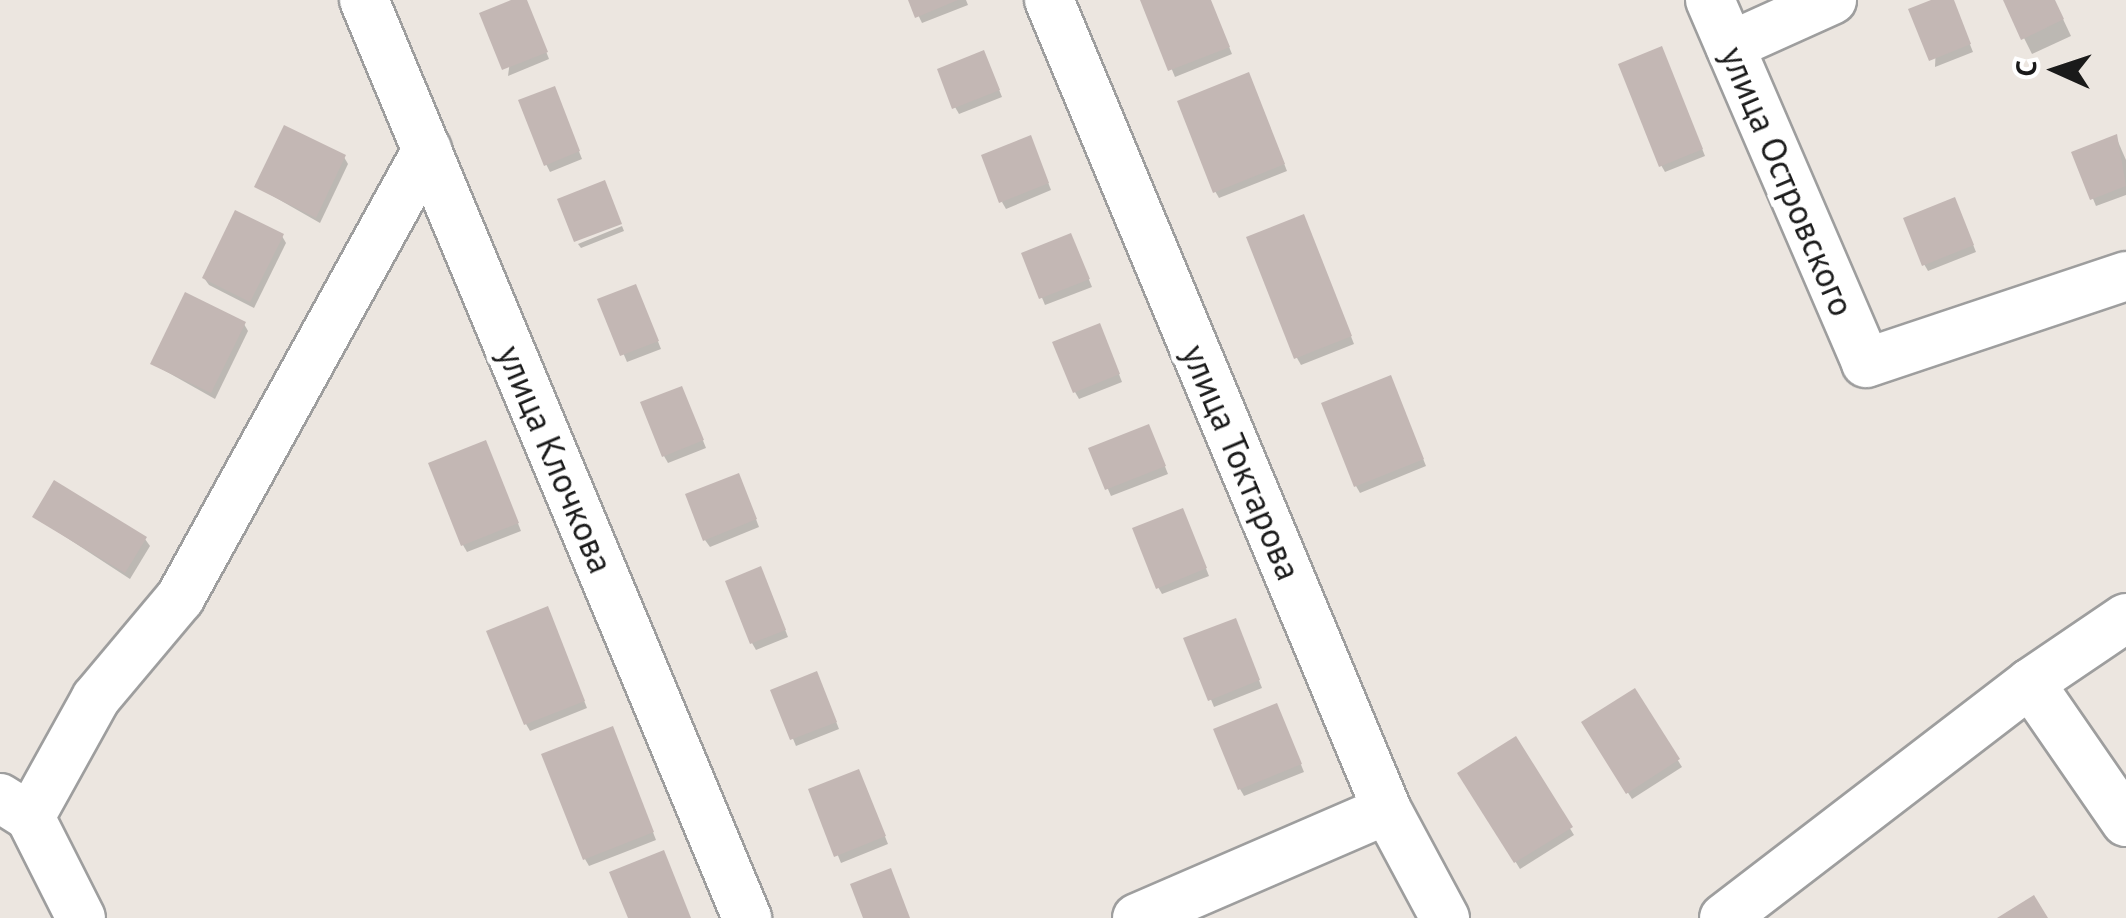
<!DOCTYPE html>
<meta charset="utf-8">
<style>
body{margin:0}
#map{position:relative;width:2126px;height:918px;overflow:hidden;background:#ece6e0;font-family:"PT Sans",sans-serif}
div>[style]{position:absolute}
.shadow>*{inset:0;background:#0003}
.building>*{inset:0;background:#c3b7b4}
.roads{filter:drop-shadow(2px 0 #9e9e9e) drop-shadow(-2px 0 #9e9e9e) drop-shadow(0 2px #9e9e9e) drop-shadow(0 -2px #9e9e9e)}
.minor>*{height:48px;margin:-24px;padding:0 24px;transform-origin:24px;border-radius:24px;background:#fff}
span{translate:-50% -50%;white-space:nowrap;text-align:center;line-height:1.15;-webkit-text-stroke:10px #fff;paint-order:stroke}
.street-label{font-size:35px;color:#1a1a1a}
.north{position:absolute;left:2006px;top:20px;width:100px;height:100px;-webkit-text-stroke:8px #fff;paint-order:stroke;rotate:273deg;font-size:28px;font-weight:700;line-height:40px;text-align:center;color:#1a1a1a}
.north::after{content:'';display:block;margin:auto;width:35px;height:45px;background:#1a1a1a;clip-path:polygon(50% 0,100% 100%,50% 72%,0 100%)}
</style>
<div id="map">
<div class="shadow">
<div style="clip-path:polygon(518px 0,528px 5px,549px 59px,508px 76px)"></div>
<div style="clip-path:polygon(911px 0,966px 0,968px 5px,922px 23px)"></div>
<div style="clip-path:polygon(1143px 0,1210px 0,1232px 54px,1175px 77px)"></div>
<div style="clip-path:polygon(1938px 0,1952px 0,1973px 52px,1935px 67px)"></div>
<div style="clip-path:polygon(2005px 0,2054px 0,2071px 36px,2032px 54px)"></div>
<div style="clip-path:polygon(1665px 57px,1705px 156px,1665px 172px,1661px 165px)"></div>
<div style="clip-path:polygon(987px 60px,1002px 97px,959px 114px,955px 107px)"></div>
<div style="clip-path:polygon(1252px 82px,1287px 171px,1219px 198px,1215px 191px)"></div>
<div style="clip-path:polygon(557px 96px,582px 159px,550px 172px,546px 164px)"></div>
<div style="clip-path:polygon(2116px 137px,2126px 160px,2126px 195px,2096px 206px,2074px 153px)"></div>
<div style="clip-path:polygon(1034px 146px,1051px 190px,1006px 209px,1002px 202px)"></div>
<div style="clip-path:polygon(344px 157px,348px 164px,320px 223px,257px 187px)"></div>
<div style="clip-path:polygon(1958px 207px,1976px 252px,1928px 271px,1924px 264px)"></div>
<div style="clip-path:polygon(1307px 224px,1354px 344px,1301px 365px,1297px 358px)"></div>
<div style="clip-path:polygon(622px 226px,624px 231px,581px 248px,578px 244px)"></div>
<div style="clip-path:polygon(282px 236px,286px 243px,254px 308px,209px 285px,204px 278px)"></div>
<div style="clip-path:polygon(1074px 243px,1092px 287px,1045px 305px,1024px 254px)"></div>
<div style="clip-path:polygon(639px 294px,661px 349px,627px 362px,601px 301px)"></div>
<div style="clip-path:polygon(244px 324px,248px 331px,215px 399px,153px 364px)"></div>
<div style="clip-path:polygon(1103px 333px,1122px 382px,1079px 399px,1075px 392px)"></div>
<div style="clip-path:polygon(1394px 386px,1426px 466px,1360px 493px,1356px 486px)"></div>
<div style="clip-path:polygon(685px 396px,706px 448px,668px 463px,664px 456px)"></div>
<div style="clip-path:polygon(1152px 434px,1168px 474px,1111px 496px,1091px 450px)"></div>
<div style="clip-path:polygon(489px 450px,521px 531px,467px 552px,463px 545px)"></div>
<div style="clip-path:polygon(742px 483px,759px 527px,710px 547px,705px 540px)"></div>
<div style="clip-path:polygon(35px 517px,145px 539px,150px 546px,130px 579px)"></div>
<div style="clip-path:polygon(1186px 518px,1209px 576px,1162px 594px,1158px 587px)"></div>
<div style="clip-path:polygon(764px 576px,788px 637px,756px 650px,752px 643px)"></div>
<div style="clip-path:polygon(551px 617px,587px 708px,530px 731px,526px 724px)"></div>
<div style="clip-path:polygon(1239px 628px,1262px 688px,1214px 707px,1187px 640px)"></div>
<div style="clip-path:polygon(820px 681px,839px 729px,796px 746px,773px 691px)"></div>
<div style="clip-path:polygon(1635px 691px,1682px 767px,1632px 799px,1584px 723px)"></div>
<div style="clip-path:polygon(1280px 713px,1304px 772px,1244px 796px,1240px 789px)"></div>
<div style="clip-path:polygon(616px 736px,656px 840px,589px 866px,585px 859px)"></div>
<div style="clip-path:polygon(1515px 739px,1574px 835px,1520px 869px,1461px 773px)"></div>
<div style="clip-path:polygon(862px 779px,888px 844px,841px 863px,811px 790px)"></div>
</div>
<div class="building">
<div style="clip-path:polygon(511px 0,527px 0,548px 52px,502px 70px,479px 13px)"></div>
<div style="clip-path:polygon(908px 0,958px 0,915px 18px)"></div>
<div style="clip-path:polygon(1140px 0,1211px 0,1230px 47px,1168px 71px)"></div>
<div style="clip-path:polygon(1931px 0,1954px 0,1971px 44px,1929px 61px,1908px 9px)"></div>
<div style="clip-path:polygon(2003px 0,2055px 0,2064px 19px,2021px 40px)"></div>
<div style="clip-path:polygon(1662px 46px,1703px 149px,1659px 167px,1618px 64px)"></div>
<div style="clip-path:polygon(984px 50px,1000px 90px,952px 109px,937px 69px)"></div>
<div style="clip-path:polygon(1249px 72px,1285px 164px,1213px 193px,1177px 101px)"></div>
<div style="clip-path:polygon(555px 86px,580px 151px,544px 166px,518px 100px)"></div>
<div style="clip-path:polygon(284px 125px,346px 155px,316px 218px,254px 187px)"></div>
<div style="clip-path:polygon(2117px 134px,2126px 186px,2090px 200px,2071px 152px)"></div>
<div style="clip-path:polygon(1031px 135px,1049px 183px,999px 203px,981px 155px)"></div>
<div style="clip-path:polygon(605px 180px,622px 224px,574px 242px,557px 199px)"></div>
<div style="clip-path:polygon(1955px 197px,1974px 245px,1922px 266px,1903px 218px)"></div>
<div style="clip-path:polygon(235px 210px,284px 234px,250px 302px,202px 278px)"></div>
<div style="clip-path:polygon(1304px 214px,1352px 336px,1294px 359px,1246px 237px)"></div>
<div style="clip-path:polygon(1071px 233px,1090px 279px,1039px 299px,1021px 253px)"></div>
<div style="clip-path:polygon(636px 284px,659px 341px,620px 356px,597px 299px)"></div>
<div style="clip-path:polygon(185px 292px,246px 322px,211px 393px,150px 364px)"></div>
<div style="clip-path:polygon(1100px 323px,1120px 374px,1073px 393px,1052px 342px)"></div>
<div style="clip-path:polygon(1391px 375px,1424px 459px,1354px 487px,1321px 403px)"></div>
<div style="clip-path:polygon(682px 386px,704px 440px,662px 457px,640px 402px)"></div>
<div style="clip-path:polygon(1149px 424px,1166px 466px,1105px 490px,1088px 448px)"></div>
<div style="clip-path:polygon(486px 440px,519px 523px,461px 546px,428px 463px)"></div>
<div style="clip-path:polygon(739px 473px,757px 519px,703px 541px,685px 494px)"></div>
<div style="clip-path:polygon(54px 480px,147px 537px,125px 573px,32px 517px)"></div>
<div style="clip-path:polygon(1183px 508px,1207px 568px,1156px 589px,1132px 528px)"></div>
<div style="clip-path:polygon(761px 566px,786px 630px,750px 644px,725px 581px)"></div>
<div style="clip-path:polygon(548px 606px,585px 701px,524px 725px,486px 631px)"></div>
<div style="clip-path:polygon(1236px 618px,1260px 680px,1208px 701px,1183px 638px)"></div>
<div style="clip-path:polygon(817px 671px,837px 722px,790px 740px,770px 690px)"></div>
<div style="clip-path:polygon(1635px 688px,1680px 759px,1626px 794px,1581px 722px)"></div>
<div style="clip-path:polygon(1277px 703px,1302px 764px,1238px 790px,1213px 729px)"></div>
<div style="clip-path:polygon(613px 726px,654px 832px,583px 860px,541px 754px)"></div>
<div style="clip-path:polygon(1516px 736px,1573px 827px,1514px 863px,1457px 773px)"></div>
<div style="clip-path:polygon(859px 769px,886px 836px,834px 857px,808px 789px)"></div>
<div style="clip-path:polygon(664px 850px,691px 918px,628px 918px,609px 872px)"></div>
<div style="clip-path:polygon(891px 868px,910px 918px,863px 918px,850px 884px)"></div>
<div style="clip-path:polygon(2034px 895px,2048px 918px,1997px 918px)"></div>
</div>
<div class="roads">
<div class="minor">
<div style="left:364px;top:0;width:995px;rotate:67.35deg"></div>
<div style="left:1049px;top:0;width:878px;rotate:67.35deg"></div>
<div style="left:1387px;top:810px;width:123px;rotate:61.8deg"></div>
<div style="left:1710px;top:0;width:395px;rotate:66.7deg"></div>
<div style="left:1866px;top:363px;width:274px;rotate:-18.5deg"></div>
<div style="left:1730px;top:46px;width:112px;rotate:-24.3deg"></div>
<div style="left:2030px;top:683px;width:169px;rotate:55.4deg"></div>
<div style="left:0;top:798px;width:36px;rotate:32deg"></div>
<div style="left:30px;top:817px;width:113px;rotate:63.2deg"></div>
<div style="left:30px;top:817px;width:136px;rotate:-61deg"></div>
<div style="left:96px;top:698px;width:131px;rotate:-50deg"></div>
<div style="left:180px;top:598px;width:512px;rotate:-61.13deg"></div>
<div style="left:1137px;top:918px;width:272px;rotate:-23.4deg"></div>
<div style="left:1724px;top:918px;width:386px;rotate:-37.5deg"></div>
<div style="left:2030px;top:683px;width:116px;rotate:-34.1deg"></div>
</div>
</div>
<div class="street-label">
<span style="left:1788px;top:181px;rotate:67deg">улица Островского</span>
<span style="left:556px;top:459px;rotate:67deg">улица Клочкова</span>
<span style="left:1242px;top:462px;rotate:67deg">улица Токтарова</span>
</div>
<div class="north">С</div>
</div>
